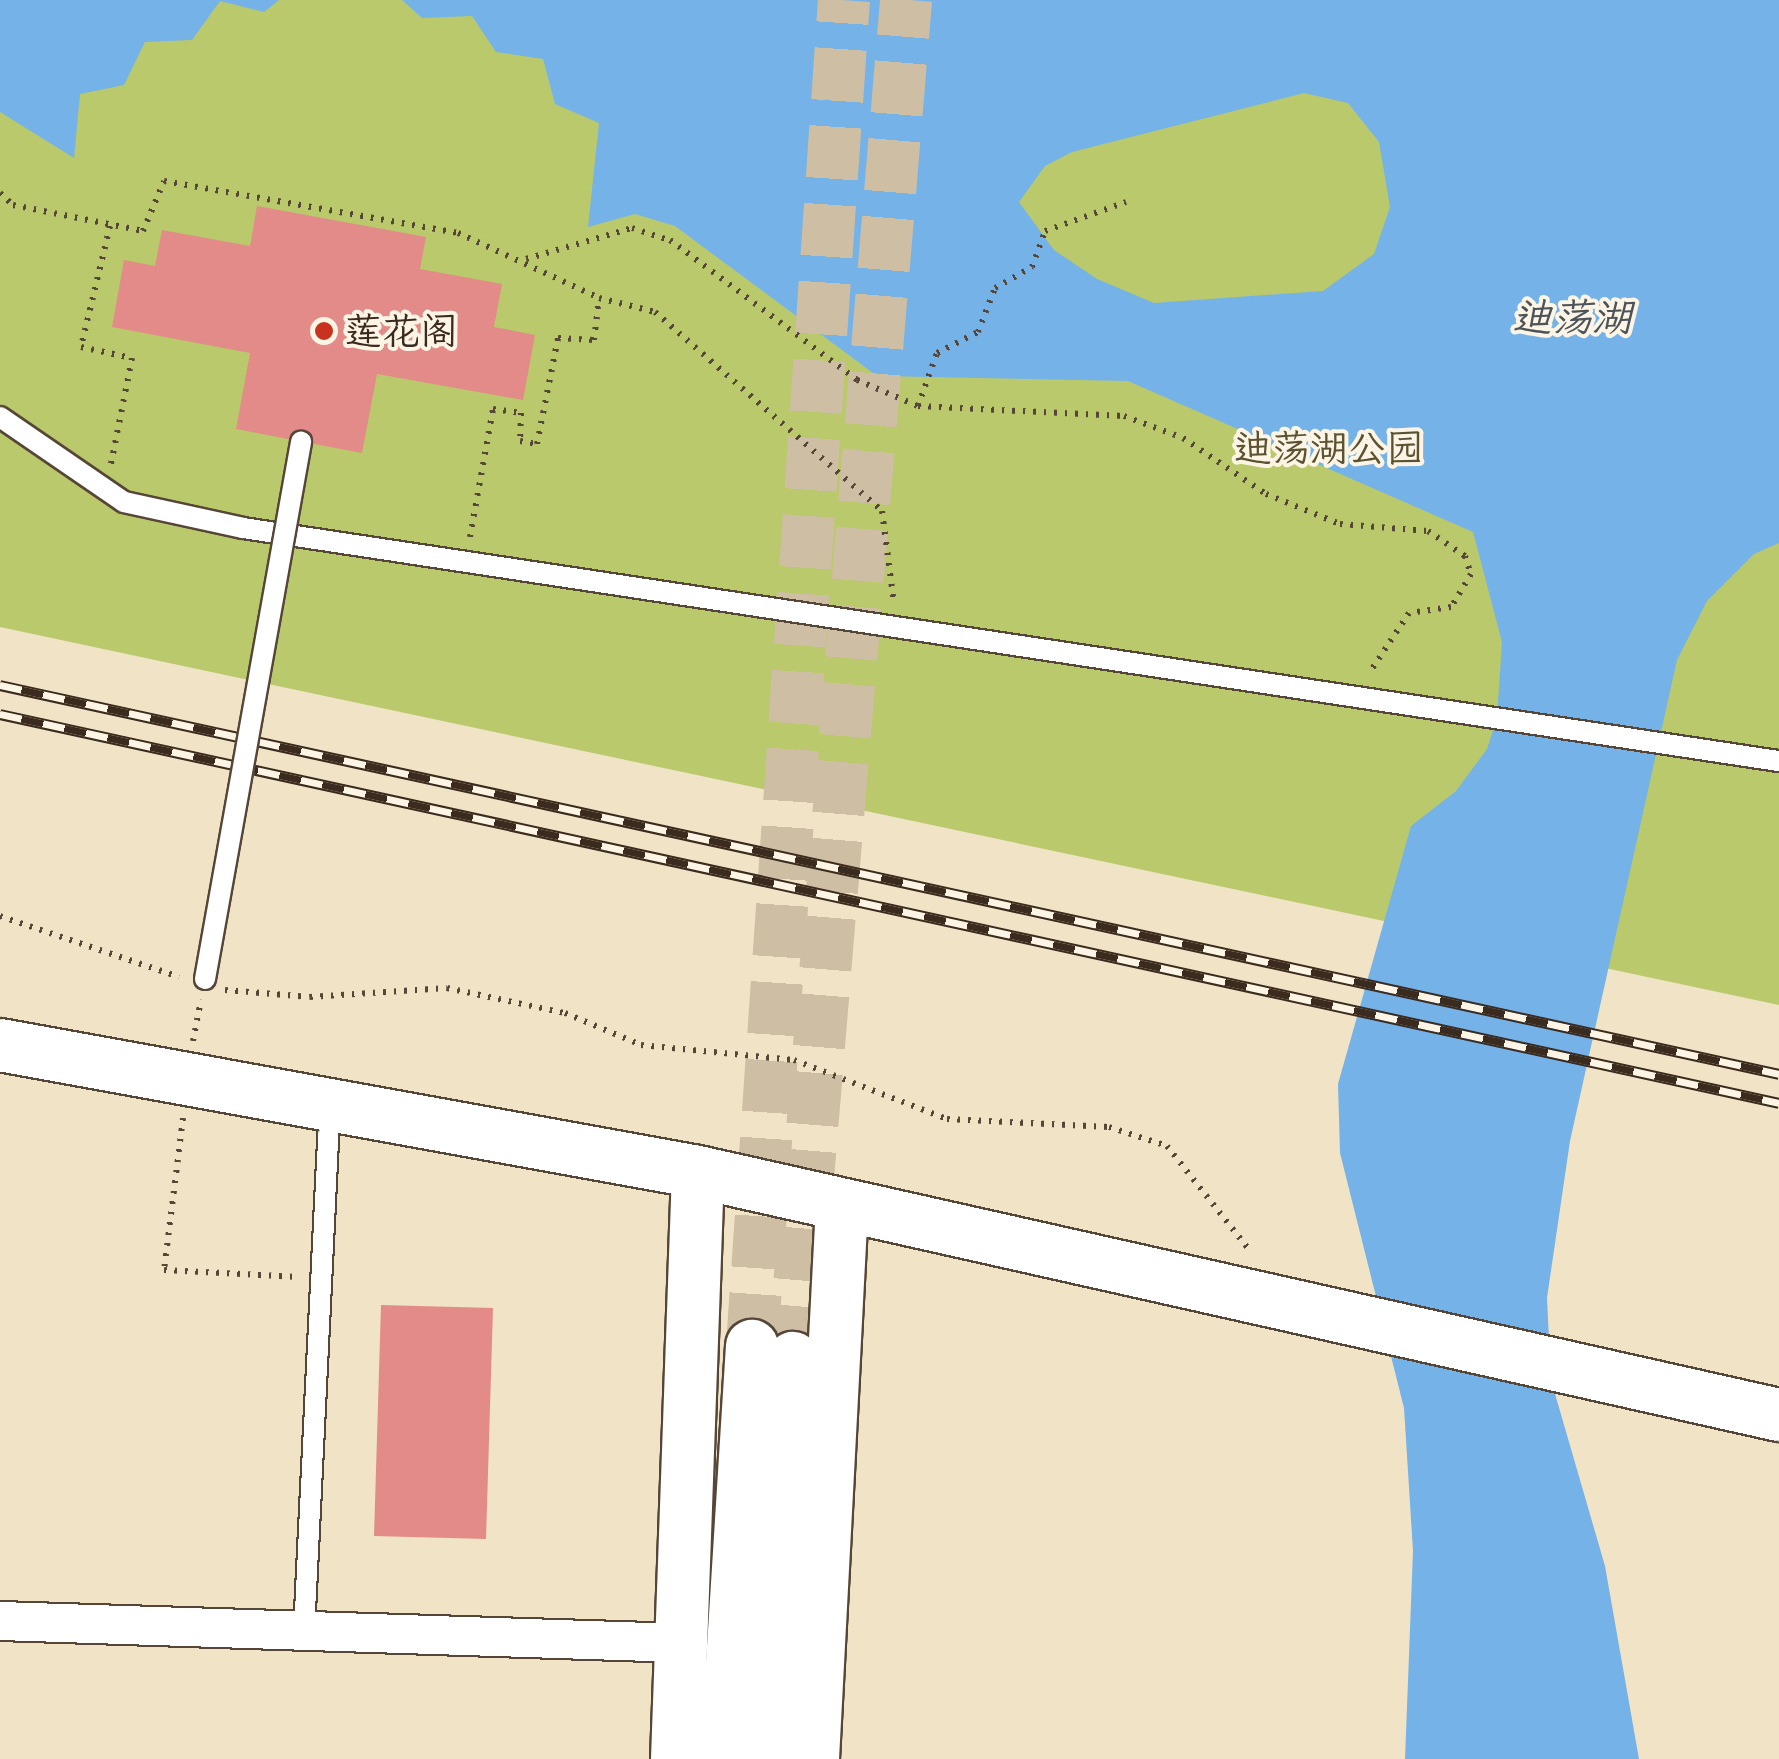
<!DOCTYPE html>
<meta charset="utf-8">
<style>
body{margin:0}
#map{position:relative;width:1779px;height:1759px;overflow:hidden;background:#f1e3c5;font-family:"Shantell Sans","LXGW WenKai TC",sans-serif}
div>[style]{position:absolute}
.green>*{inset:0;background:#bac96b}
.water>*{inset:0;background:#75b2e7}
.building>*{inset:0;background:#e38b88}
.secondary-tunnel>*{height:52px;margin-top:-26px;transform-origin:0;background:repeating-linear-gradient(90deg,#cdbea4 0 52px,transparent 0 78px)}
.path>*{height:6px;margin-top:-3px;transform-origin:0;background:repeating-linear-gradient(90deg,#564637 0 2.5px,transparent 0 10.5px)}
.roads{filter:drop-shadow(2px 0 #564637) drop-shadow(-2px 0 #564637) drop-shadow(0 2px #564637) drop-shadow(0 -2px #564637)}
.service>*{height:20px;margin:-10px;padding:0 10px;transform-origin:10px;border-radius:10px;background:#fff}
.minor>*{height:38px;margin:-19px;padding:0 19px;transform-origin:19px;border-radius:19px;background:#fff}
.secondary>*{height:52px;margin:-26px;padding:0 26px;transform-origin:26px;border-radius:26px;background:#fff}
.rail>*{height:11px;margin-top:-5.5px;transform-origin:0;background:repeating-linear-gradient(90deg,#fcf5e5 0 22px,#3b2a1e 0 44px);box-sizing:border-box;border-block:2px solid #3b2a1e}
.bridges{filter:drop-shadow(2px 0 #564637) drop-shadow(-2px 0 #564637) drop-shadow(0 2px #564637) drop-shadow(0 -2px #564637)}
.service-bridge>*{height:20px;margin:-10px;padding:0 10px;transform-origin:10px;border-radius:10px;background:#fff}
.dots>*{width:28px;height:28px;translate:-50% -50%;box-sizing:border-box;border:5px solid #fcf5e5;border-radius:50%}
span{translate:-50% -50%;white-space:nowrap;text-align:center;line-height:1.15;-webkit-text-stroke:8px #fcf5e5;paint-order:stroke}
.poi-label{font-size:38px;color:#3b2a1e}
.left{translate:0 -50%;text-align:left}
.park-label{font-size:38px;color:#5b5231}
.water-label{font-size:40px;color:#4c535a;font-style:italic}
</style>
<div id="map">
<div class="green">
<div style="clip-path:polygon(0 0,1779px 0,1779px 1005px,0 627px)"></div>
</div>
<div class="water">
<div style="clip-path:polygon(0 0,279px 0,264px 12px,220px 1px,192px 40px,145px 42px,124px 85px,80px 94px,74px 158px,0 112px)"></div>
<div style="clip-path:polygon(evenodd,402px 0,1779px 0,1779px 543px,1754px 554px,1707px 601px,1677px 660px,1570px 1141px,1547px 1298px,1551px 1380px,1605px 1566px,1639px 1759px,1405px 1759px,1413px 1551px,1404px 1408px,1340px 1153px,1338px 1084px,1411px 826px,1456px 791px,1487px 749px,1497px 718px,1502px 642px,1473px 532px,1128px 381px,877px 376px,675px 226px,635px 214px,588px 227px,599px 123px,555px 104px,543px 59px,496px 52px,472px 16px,422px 18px,402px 0,1304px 93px,1348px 103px,1379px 142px,1390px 207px,1374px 254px,1323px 291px,1154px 303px,1097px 279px,1054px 250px,1019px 202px,1045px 166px,1072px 152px,1304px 93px)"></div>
</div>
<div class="building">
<div style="clip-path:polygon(257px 206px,426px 237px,420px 269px,502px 284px,494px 327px,535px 335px,523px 400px,377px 374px,362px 453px,236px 429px,250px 353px,112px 327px,124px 260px,155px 266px,162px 230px,250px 246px)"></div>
<div style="clip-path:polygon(381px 1305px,493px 1308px,486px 1539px,374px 1536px)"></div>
</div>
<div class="secondary-tunnel">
<div style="left:752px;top:1346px;width:1349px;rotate:-86.09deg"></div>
<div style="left:793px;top:1358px;width:1363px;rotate:-85.24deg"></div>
</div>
<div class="path">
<div style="left:0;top:193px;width:18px;rotate:43deg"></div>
<div style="left:13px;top:205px;width:133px;rotate:11.3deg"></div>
<div style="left:143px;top:231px;width:54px;rotate:-67.2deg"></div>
<div style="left:164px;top:181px;width:299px;rotate:10deg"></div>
<div style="left:458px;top:233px;width:155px;rotate:24.7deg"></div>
<div style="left:599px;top:298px;width:58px;rotate:14deg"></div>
<div style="left:655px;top:312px;width:302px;rotate:41.2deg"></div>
<div style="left:882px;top:511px;width:93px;rotate:82.6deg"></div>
<div style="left:110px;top:226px;width:124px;rotate:103.5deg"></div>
<div style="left:81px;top:347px;width:52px;rotate:12.2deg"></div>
<div style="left:132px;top:358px;width:108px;rotate:101.2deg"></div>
<div style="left:526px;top:259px;width:110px;rotate:-16.3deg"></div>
<div style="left:632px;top:228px;width:40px;rotate:18deg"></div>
<div style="left:670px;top:240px;width:234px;rotate:36.8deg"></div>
<div style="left:857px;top:380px;width:66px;rotate:23.1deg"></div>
<div style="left:918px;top:406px;width:206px;rotate:2.8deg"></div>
<div style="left:1124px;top:416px;width:63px;rotate:20.4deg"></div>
<div style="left:1183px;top:438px;width:100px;rotate:34deg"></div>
<div style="left:1266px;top:494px;width:80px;rotate:22.1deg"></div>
<div style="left:1340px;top:524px;width:88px;rotate:4.5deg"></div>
<div style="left:1428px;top:531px;width:45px;rotate:34deg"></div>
<div style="left:1465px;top:556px;width:19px;rotate:72deg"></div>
<div style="left:1471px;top:574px;width:39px;rotate:121deg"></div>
<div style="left:1451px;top:607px;width:42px;rotate:171.9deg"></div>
<div style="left:1409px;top:613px;width:71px;rotate:123.5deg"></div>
<div style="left:918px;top:406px;width:56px;rotate:-70.3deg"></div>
<div style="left:937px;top:353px;width:46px;rotate:-27.1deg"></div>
<div style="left:978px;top:332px;width:47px;rotate:-68.9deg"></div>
<div style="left:995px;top:288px;width:43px;rotate:-29.6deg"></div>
<div style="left:1032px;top:267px;width:38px;rotate:-70deg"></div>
<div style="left:1045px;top:231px;width:86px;rotate:-19.7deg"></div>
<div style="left:470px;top:537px;width:130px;rotate:-79.8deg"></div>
<div style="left:493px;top:409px;width:28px;rotate:8deg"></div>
<div style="left:521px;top:413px;width:28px;rotate:92deg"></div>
<div style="left:520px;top:441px;width:17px;rotate:10deg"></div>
<div style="left:537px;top:444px;width:108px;rotate:-78.8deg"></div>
<div style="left:558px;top:338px;width:36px;rotate:3deg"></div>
<div style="left:594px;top:340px;width:42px;rotate:-83.2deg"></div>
<div style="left:0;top:916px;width:189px;rotate:18.8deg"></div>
<div style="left:225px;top:990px;width:85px;rotate:4.7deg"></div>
<div style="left:310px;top:997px;width:137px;rotate:-3.8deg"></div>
<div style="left:447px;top:988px;width:121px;rotate:12deg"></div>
<div style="left:565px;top:1013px;width:82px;rotate:22.8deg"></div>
<div style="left:641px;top:1045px;width:154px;rotate:5.6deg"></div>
<div style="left:794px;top:1060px;width:164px;rotate:21.1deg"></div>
<div style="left:947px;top:1119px;width:162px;rotate:2.8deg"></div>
<div style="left:1109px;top:1127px;width:61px;rotate:18.1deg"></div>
<div style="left:1167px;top:1146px;width:135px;rotate:51.6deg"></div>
<div style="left:193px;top:1041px;width:42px;rotate:-79deg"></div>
<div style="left:183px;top:1118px;width:153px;rotate:97.1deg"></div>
<div style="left:164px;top:1270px;width:135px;rotate:3deg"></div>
</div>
<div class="roads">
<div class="service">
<div style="left:0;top:417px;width:150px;rotate:34.4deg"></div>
<div style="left:124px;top:502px;width:122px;rotate:12.3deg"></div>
<div style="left:243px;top:528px;width:1554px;rotate:8.63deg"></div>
<div style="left:304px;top:1632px;width:498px;rotate:-87.2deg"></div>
</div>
<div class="minor">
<div style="left:0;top:1621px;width:681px;rotate:1.85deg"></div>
</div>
<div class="secondary">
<div style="left:0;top:1045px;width:709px;rotate:10.31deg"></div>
<div style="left:698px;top:1172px;width:1108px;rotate:12.67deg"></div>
<div style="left:677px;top:1759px;width:587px;rotate:-87.95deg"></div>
<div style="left:726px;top:1759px;width:414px;rotate:-86.4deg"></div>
<div style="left:767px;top:1759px;width:402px;rotate:-86.3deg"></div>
<div style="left:813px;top:1759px;width:555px;rotate:-87deg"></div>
</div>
</div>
<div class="rail">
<div style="left:0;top:685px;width:1821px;rotate:12.33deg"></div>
<div style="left:0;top:714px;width:1821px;rotate:12.33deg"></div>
</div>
<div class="bridges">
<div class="service-bridge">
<div style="left:205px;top:979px;width:546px;rotate:-79.86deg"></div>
</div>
</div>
<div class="dots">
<div style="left:324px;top:331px;background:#c8321e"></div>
</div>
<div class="poi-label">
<span class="left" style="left:344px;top:331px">莲花阁</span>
</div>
<div class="park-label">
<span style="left:1329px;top:448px">迪荡湖公园</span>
</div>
<div class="water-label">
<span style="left:1572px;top:317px">迪荡湖</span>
</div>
</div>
